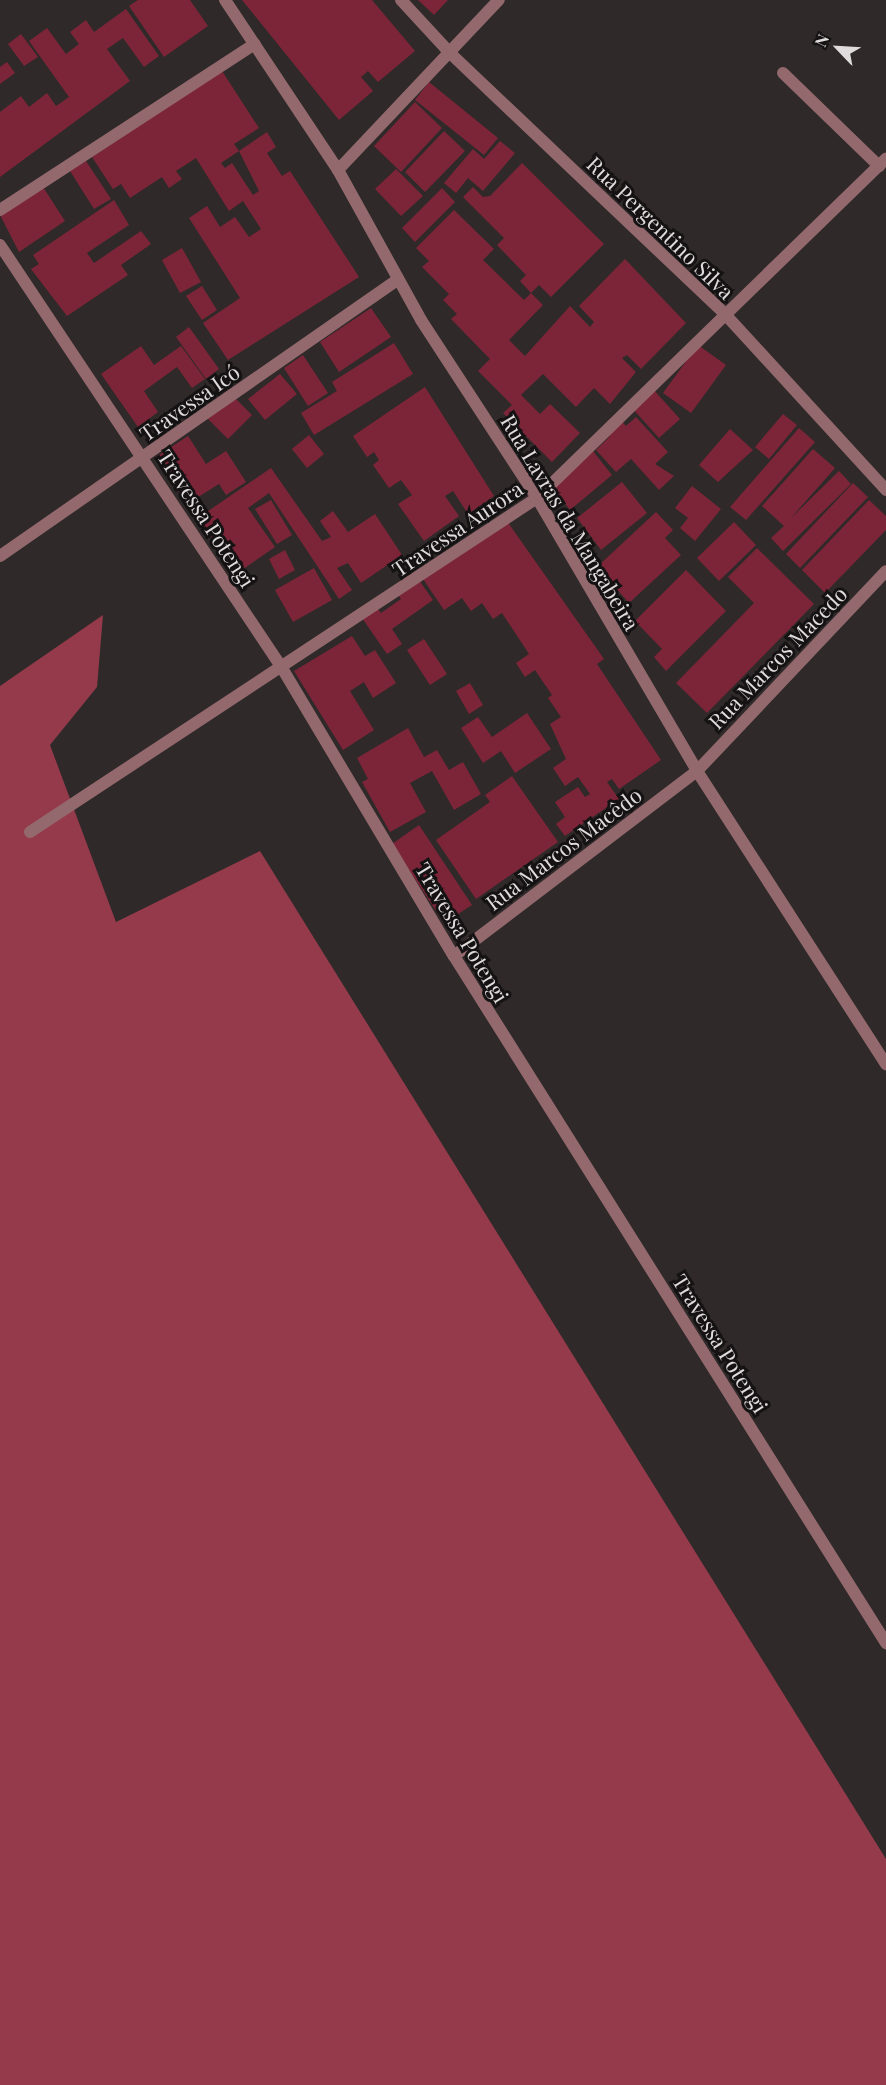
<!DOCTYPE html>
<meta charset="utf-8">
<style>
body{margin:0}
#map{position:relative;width:886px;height:2085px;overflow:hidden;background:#2f2929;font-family:"Playfair Display",serif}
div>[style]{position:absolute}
.forest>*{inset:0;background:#943a4b}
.building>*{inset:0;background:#7d2538}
.minor>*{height:12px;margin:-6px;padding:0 6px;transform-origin:6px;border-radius:6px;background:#93696d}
.tertiary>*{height:12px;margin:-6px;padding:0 6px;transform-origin:6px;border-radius:6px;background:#93696d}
span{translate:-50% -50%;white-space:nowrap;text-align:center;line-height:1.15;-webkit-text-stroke:6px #151213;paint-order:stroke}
.street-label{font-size:21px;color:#e0dcdd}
.north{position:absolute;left:808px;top:18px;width:60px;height:60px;-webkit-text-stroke:4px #151213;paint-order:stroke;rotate:295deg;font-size:16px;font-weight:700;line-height:24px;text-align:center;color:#e0dcdd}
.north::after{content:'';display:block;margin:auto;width:21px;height:27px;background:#e0dcdd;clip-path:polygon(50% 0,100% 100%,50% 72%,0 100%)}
</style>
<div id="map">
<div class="forest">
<div style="clip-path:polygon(103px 615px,97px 687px,50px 745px,116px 922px,260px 851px,886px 1859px,886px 2085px,0 2085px,0 686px)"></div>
</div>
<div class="building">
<div style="clip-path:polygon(138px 0,190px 0,208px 26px,164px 57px,129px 6px)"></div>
<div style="clip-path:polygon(242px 0,372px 0,415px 51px,378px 82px,368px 71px,361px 77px,373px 91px,339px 120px)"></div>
<div style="clip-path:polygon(418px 0,448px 0,434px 15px)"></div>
<div style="clip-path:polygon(126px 9px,159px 56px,144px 67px,123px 38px,107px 49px,130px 81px,0 177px,0 112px,21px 96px,29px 107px,47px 93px,56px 106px,69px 97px,29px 41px,47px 28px,66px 54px,79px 44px,70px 32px,86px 20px,94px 32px)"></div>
<div style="clip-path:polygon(21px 34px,38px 57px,24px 66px,8px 44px)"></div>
<div style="clip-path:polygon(7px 62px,15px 73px,0 84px,0 67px)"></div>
<div style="clip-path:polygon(evenodd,222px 71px,259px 128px,234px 144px,239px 151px,267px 132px,276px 147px,267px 153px,282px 176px,290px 171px,359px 277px,228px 360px,203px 323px,240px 298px,189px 218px,207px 206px,220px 227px,235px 217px,249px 237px,261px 229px,243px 201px,229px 211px,196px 158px,176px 171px,182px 179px,169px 188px,162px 177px,130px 198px,121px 184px,113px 189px,92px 157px,222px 71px,239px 151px,259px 191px,253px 195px,232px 163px,225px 168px,221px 163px,239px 151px)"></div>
<div style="clip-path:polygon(429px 82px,498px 138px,484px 155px,415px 100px)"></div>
<div style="clip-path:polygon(415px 102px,442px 128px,401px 172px,374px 146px)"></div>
<div style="clip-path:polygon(444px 131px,465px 151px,425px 192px,405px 172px)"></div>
<div style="clip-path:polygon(500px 141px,515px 153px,483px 191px,468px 178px,456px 193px,444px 183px,473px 149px,484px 159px)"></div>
<div style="clip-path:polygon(86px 161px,111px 199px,94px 209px,70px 171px)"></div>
<div style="clip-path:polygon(522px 163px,604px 244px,551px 297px,539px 285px,531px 293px,520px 281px,526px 275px,497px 245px,504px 238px,463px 197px,473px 187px,483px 197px,490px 196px)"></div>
<div style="clip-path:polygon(396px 169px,423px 196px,401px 216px,375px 189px)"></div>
<div style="clip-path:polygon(43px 187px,65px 221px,19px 252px,0 215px)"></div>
<div style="clip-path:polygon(442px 188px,455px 202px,415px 242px,402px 228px)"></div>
<div style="clip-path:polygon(114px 200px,129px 225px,87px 253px,94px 263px,141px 231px,151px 244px,121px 265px,128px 275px,67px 316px,31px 269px,39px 264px,33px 255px)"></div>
<div style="clip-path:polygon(454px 210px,494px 249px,483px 260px,524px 300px,531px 293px,543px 305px,509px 340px,525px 356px,570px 306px,590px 327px,594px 322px,579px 306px,625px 259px,686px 323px,641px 369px,627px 355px,622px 358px,636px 372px,610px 404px,594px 388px,576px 407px,543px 374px,521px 395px,540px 414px,550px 404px,580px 433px,552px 462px,503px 413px,512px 405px,478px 371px,490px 359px,451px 319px,457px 314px,443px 300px,449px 294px,422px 267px,429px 261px,416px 248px)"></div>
<div style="clip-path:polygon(182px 248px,201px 282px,180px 293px,162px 260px)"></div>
<div style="clip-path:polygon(202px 286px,217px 310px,202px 320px,186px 296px)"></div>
<div style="clip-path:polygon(371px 308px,391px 337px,339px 372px,320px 342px)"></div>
<div style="clip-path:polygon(189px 327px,219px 369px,206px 379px,176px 337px)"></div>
<div style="clip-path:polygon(394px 343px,413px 374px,314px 435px,301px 413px,337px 391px,332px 382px)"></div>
<div style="clip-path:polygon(698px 345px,726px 365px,691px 413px,663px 393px)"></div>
<div style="clip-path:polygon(141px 346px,154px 365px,181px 346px,205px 379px,192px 388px,177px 367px,144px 391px,158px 412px,138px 427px,101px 374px)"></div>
<div style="clip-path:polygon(303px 355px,328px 393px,308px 406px,284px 368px)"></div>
<div style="clip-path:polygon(280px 374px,297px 394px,265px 420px,248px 399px)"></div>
<div style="clip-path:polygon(425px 387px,494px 496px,468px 514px,453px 491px,445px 496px,459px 516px,424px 541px,398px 504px,412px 495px,401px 480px,389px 488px,373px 465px,379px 460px,374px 452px,367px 457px,353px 436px)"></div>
<div style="clip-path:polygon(653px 389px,680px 419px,659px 438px,632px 408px)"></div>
<div style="clip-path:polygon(230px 393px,252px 415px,228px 439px,206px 417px)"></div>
<div style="clip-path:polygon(783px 414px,797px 425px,769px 459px,755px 447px)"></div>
<div style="clip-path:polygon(636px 417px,668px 452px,655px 464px,674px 476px,659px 490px,631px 459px,616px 472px,596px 450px,610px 436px,605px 430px,619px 418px,626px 426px)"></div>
<div style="clip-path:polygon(799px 428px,815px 442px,746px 520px,730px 507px)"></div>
<div style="clip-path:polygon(730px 429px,753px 450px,718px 482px,699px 465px)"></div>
<div style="clip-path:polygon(309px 435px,324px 454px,307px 468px,292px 449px)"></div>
<div style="clip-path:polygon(188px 436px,206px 464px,226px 451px,246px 482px,226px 495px,219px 484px,187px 504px,156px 457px)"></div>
<div style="clip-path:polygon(813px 449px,835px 468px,790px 519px,839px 471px,851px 484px,783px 551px,771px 538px,784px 526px,762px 506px)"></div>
<div style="clip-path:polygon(593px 451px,612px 475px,570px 510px,551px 486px)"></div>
<div style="clip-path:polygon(271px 468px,322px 541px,331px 537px,320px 521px,333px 511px,348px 532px,375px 514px,402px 555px,361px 583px,348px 563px,337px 568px,352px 590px,339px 599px,269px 493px,248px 508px,275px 547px,236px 574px,198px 518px)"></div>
<div style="clip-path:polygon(622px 482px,647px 513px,601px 550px,577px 518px)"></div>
<div style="clip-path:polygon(853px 483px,868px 497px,800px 568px,786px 554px)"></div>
<div style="clip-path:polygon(692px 486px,721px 509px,695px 541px,680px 528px,688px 518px,675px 508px)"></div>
<div style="clip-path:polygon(271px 500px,292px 535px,277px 544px,255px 509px)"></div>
<div style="clip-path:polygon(869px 500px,886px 516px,886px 530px,825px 593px,802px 570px)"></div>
<div style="clip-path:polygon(656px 512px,673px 530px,665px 538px,681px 555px,629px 603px,597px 567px)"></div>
<div style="clip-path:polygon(507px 521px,604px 659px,597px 664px,661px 760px,619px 789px,612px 779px,607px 782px,619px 799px,565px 836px,556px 824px,565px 817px,555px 802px,578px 787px,585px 797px,590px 794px,578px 777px,565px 786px,553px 768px,566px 759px,550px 724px,561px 717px,548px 698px,552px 695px,535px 670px,525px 677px,516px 663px,529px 654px,502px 613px,493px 619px,482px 603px,471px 611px,462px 598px,444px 610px,423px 579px)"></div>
<div style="clip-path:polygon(734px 522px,756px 545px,719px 581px,697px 558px)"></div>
<div style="clip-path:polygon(757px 548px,814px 604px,707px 713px,676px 683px,754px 603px,728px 577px)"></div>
<div style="clip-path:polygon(285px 550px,295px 570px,279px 579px,269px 559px)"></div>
<div style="clip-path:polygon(314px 568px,332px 600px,293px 622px,275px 590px)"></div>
<div style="clip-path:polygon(686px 570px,726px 611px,666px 671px,654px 657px,662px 649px,635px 621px)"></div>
<div style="clip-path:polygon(414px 573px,433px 600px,392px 629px,402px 644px,387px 654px,360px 615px,375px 605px,381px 613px,401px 599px,393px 587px)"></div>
<div style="clip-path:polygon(352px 636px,365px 656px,375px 650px,396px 683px,373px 698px,364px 682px,350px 691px,374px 730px,343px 750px,294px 671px)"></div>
<div style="clip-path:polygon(424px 639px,447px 674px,430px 685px,407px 650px)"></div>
<div style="clip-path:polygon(470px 683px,483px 705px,469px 714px,456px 691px)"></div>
<div style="clip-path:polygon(527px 713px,551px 749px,515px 773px,501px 751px,483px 763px,461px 728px,478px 717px,492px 737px)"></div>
<div style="clip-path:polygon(408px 728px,424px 757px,437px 750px,449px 770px,463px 762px,481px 794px,454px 810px,432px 771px,410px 783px,426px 812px,390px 832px,362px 782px,368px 779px,357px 758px)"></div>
<div style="clip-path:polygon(512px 776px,558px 842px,476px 899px,436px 840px,490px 802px,485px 795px)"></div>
<div style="clip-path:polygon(419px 825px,472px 905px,444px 923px,392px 844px)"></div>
</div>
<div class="minor">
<div style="left:401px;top:0;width:72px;rotate:47.2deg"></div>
<div style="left:450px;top:53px;width:378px;rotate:43.5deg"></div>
<div style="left:724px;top:313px;width:240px;rotate:47.5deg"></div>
<div style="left:783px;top:73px;width:134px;rotate:44.1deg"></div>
<div style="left:338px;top:170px;width:234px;rotate:-46.6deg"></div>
<div style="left:0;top:210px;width:304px;rotate:-33.1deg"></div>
<div style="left:0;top:245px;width:508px;rotate:56.31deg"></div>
<div style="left:282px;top:668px;width:335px;rotate:59.2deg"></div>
<div style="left:454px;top:956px;width:812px;rotate:57.84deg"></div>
<div style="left:0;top:556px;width:485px;rotate:-34.8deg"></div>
<div style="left:30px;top:832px;width:607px;rotate:-33.38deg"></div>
<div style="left:537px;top:498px;width:487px;rotate:-44.2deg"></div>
<div style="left:454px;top:956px;width:305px;rotate:-37.3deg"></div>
<div style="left:697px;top:771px;width:275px;rotate:-46.6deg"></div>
</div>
<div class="tertiary">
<div style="left:225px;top:0;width:204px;rotate:56.4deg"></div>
<div style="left:338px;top:170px;width:171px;rotate:61deg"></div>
<div style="left:421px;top:320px;width:212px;rotate:56.9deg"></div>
<div style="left:537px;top:498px;width:316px;rotate:59.6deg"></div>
<div style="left:697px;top:771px;width:349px;rotate:57.2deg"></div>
</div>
<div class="street-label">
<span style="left:661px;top:227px;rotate:44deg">Rua Pergentino Silva</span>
<span style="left:189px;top:402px;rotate:-35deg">Travessa Icó</span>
<span style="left:207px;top:518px;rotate:57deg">Travessa Potengi</span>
<span style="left:571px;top:522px;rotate:59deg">Rua Lavras da Mangabeira</span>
<span style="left:457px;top:528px;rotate:-34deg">Travessa Aurora</span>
<span style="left:777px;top:657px;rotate:-46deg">Rua Marcos Macedo</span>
<span style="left:563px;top:848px;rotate:-37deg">Rua Marcos Macêdo</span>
<span style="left:463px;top:932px;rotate:59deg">Travessa Potengi</span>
<span style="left:721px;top:1343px;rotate:58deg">Travessa Potengi</span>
</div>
<div class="north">N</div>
</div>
